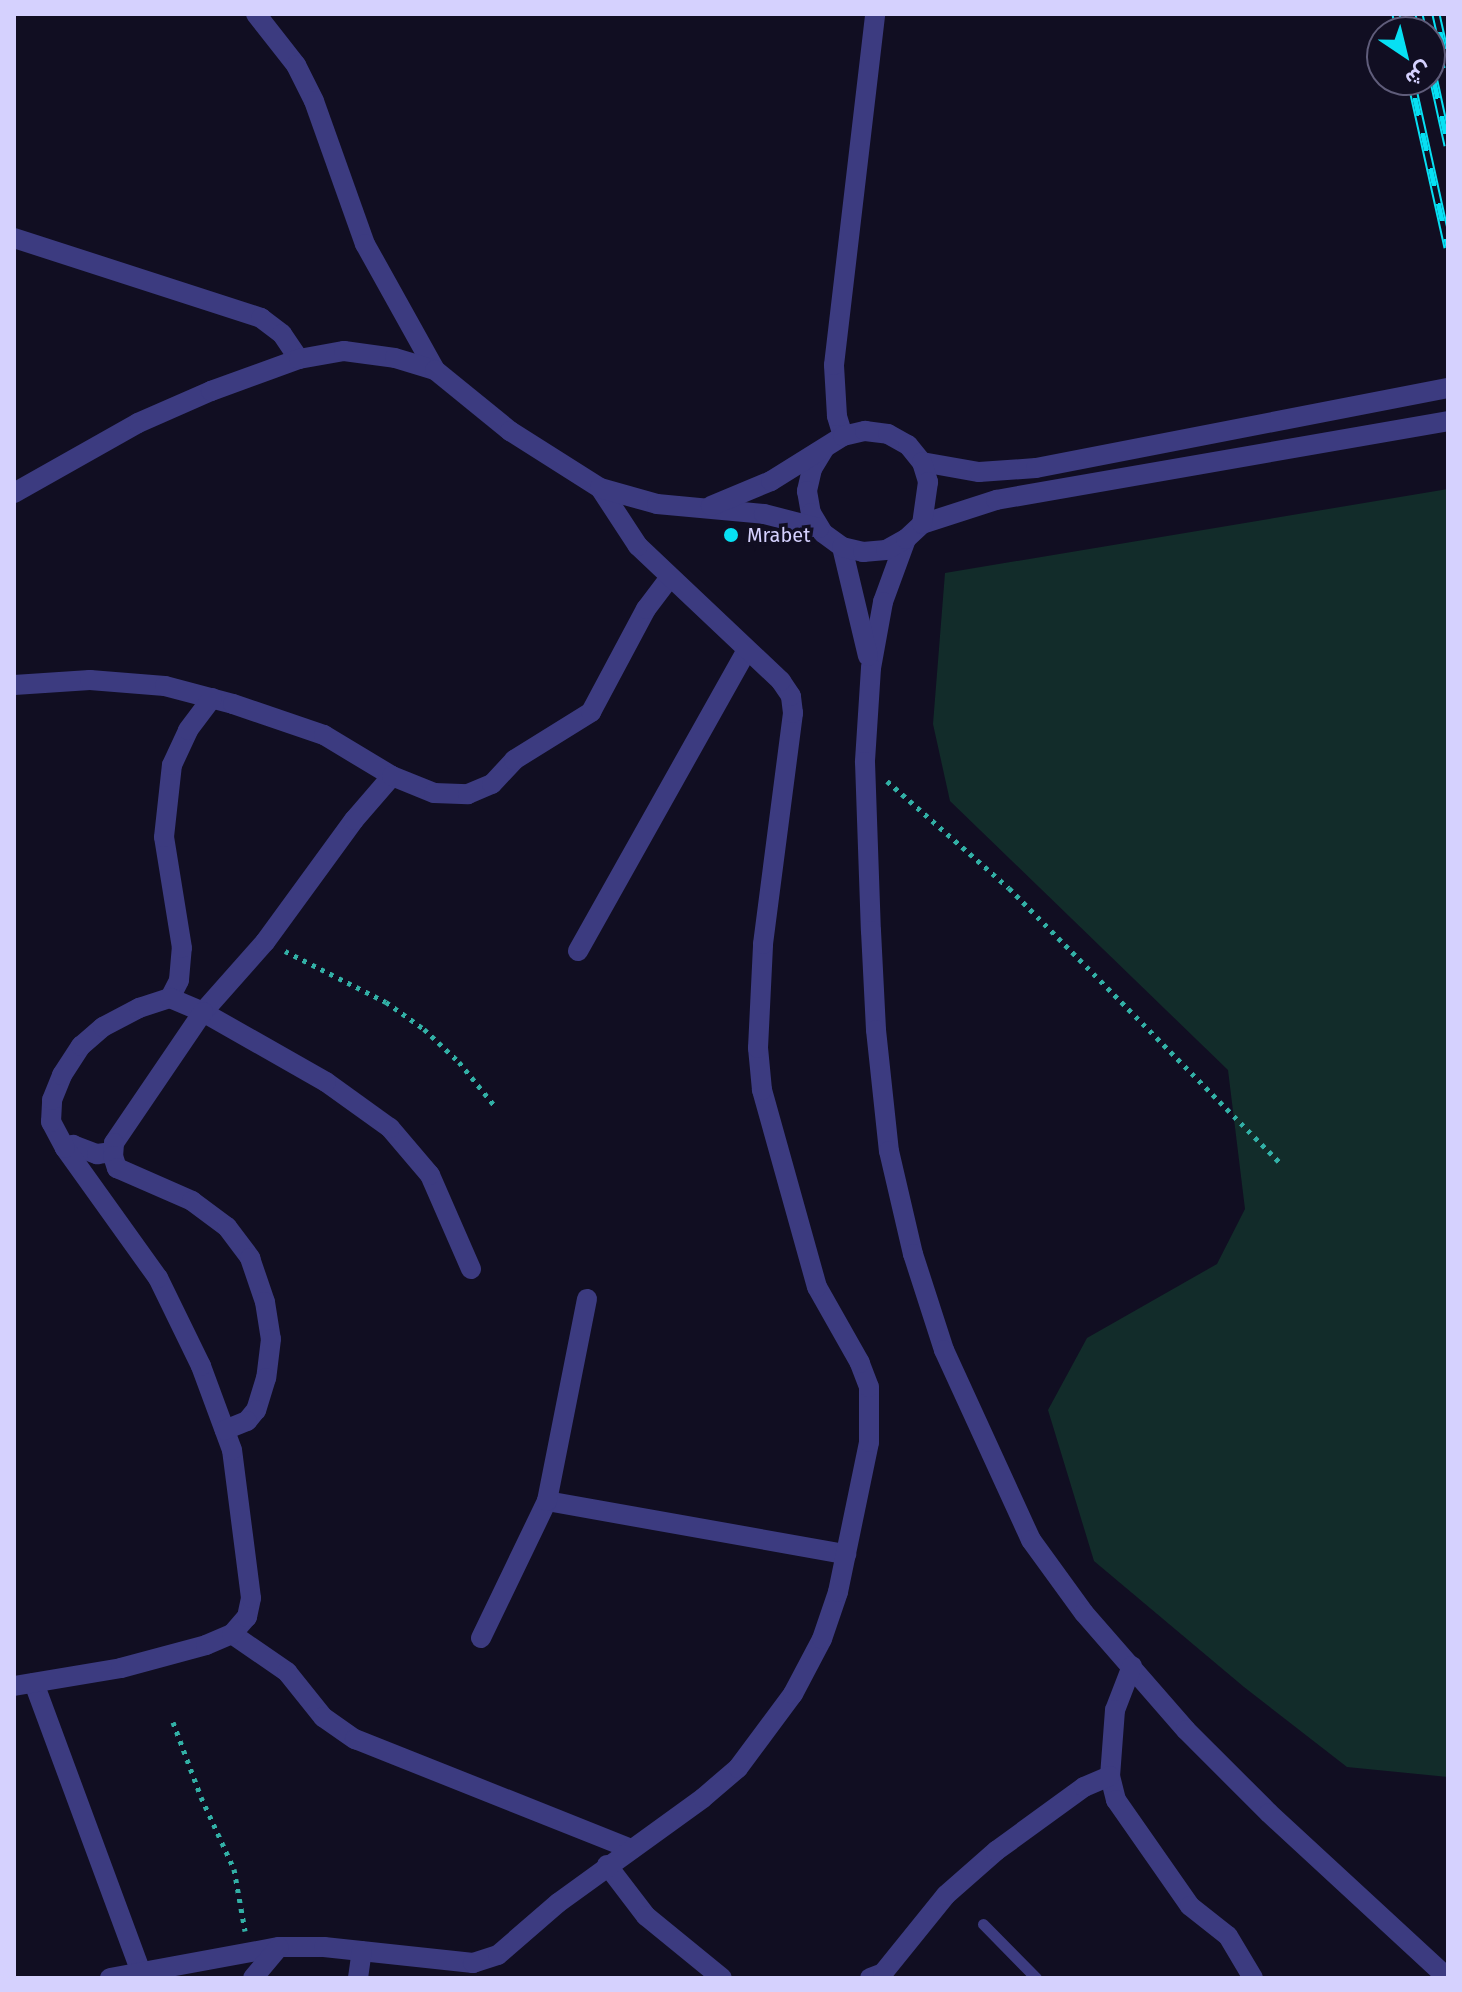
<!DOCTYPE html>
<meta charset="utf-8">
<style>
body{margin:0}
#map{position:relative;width:1462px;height:1992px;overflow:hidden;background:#110e22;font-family:"Fira Sans",Vazirmatn,sans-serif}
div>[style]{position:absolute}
.green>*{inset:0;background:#122c2a}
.path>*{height:5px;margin-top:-2.5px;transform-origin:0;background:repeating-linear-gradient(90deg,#32b0a6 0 4px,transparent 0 10px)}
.service>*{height:11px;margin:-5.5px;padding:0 5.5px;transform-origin:5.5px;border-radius:5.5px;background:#3c3b80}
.minor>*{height:20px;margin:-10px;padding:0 10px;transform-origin:10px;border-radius:10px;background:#3c3b80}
.tertiary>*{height:20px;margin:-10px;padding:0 10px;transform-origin:10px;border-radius:10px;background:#3c3b80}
.rail>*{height:9px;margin-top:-4.5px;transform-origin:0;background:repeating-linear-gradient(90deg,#110e22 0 18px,#07e0f3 0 36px);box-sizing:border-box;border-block:2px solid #07e0f3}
.dots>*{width:22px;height:22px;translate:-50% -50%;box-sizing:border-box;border:4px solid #110e22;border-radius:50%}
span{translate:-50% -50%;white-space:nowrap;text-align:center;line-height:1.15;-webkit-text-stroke:7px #110e22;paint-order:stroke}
.poi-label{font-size:20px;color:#d5d1fe}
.left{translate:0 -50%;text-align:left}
.frame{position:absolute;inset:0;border:16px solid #d5d1fe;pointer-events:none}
.north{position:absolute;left:1366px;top:16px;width:80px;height:80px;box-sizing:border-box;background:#110e22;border:2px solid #5f5c7a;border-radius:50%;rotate:145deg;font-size:22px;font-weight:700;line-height:32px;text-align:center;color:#d5d1fe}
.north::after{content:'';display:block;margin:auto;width:28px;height:36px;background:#07e0f3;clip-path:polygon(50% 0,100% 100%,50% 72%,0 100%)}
</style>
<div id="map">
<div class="green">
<div style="clip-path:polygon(1448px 489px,1448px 1777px,1347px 1767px,1244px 1687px,1094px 1561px,1048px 1410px,1087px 1338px,1217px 1264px,1245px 1209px,1228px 1070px,950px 801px,933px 724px,945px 573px)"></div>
</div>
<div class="path">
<div style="left:887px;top:781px;width:162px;rotate:41.3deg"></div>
<div style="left:1009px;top:888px;width:385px;rotate:45.4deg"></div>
<div style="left:285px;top:951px;width:113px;rotate:26.8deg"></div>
<div style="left:386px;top:1002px;width:47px;rotate:35.4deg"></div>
<div style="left:424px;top:1029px;width:48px;rotate:43.3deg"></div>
<div style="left:459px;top:1062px;width:55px;rotate:50.9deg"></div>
<div style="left:173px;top:1722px;width:80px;rotate:69.5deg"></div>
<div style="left:201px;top:1797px;width:79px;rotate:65.4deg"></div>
<div style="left:234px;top:1869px;width:63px;rotate:79.9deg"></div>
</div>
<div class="service">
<div style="left:983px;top:1924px;width:76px;rotate:45.5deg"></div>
</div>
<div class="minor">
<div style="left:256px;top:14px;width:65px;rotate:51.9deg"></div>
<div style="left:296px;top:65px;width:40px;rotate:63.4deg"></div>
<div style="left:314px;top:101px;width:152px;rotate:70.4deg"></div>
<div style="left:365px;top:244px;width:144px;rotate:60.9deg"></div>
<div style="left:14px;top:238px;width:260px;rotate:17.9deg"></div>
<div style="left:261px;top:318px;width:26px;rotate:37deg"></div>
<div style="left:282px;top:334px;width:30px;rotate:56deg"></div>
<div style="left:843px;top:436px;width:21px;rotate:-107deg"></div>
<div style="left:837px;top:416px;width:51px;rotate:-93.4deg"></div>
<div style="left:834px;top:365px;width:353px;rotate:-83.3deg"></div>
<div style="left:906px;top:539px;width:67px;rotate:110.1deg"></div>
<div style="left:883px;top:602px;width:67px;rotate:100.3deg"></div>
<div style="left:871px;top:668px;width:94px;rotate:93.7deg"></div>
<div style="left:865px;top:762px;width:169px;rotate:88deg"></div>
<div style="left:871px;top:931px;width:99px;rotate:87.1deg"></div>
<div style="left:876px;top:1030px;width:122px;rotate:83.9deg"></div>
<div style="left:889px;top:1151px;width:106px;rotate:76.9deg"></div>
<div style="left:913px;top:1254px;width:101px;rotate:72.1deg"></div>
<div style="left:944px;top:1350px;width:209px;rotate:65.4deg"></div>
<div style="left:1031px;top:1540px;width:90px;rotate:54deg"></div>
<div style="left:1084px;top:1613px;width:155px;rotate:48.9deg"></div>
<div style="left:1186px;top:1730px;width:117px;rotate:45deg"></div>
<div style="left:1269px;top:1813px;width:243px;rotate:42.7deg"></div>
<div style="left:842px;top:547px;width:112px;rotate:76.6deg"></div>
<div style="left:14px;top:685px;width:76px;rotate:-3.8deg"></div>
<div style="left:90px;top:680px;width:75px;rotate:4.6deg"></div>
<div style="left:165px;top:686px;width:70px;rotate:14.8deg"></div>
<div style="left:233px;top:704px;width:96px;rotate:18.8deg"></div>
<div style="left:324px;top:735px;width:79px;rotate:31.1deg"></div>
<div style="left:578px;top:951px;width:345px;rotate:-60.7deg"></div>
<div style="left:170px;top:998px;width:20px;rotate:-63deg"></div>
<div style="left:179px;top:980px;width:32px;rotate:-85deg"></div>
<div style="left:182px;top:948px;width:112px;rotate:-99.2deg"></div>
<div style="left:164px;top:837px;width:72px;rotate:-83.7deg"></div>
<div style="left:172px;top:765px;width:38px;rotate:-65deg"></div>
<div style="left:188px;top:730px;width:40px;rotate:-53deg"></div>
<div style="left:65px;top:1148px;width:9px;rotate:-21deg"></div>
<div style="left:73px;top:1145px;width:26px;rotate:21deg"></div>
<div style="left:97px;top:1154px;width:16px;rotate:-7deg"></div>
<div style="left:471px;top:1269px;width:103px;rotate:-113.6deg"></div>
<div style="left:430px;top:1175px;width:62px;rotate:-130.4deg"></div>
<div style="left:390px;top:1128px;width:79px;rotate:-144.3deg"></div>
<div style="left:326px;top:1082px;width:142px;rotate:-150.4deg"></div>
<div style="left:203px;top:1012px;width:94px;rotate:-48.5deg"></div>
<div style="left:265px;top:942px;width:151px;rotate:-53.9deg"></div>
<div style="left:354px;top:820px;width:58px;rotate:-49.2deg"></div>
<div style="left:392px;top:776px;width:45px;rotate:22deg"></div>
<div style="left:434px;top:793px;width:34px;rotate:2deg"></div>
<div style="left:468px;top:794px;width:26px;rotate:-23deg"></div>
<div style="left:492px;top:784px;width:33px;rotate:-47deg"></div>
<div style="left:514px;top:760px;width:91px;rotate:-31.9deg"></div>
<div style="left:591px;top:712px;width:117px;rotate:-61.9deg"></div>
<div style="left:646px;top:609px;width:38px;rotate:-53deg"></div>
<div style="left:547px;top:1501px;width:304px;rotate:10.1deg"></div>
<div style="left:232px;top:1634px;width:67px;rotate:34.6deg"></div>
<div style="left:287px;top:1672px;width:58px;rotate:51.3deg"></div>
<div style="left:323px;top:1717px;width:39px;rotate:35deg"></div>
<div style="left:355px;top:1739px;width:298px;rotate:21.7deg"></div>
<div style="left:481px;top:1638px;width:152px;rotate:-64.3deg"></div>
<div style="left:547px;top:1501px;width:206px;rotate:-78.8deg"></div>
<div style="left:1132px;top:1666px;width:47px;rotate:111.1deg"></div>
<div style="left:1115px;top:1710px;width:66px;rotate:94.3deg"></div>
<div style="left:1110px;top:1776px;width:25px;rotate:76deg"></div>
<div style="left:1116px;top:1800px;width:129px;rotate:55.1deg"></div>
<div style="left:1190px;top:1906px;width:48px;rotate:38.3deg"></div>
<div style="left:1228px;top:1936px;width:49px;rotate:59.2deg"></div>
<div style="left:34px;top:1683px;width:306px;rotate:69.7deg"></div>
<div style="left:14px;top:1686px;width:109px;rotate:-9.5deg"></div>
<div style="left:121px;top:1668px;width:88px;rotate:-15.1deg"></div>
<div style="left:206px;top:1645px;width:28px;rotate:-23deg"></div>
<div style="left:232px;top:1634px;width:23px;rotate:-49deg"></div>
<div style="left:247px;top:1617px;width:19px;rotate:-78deg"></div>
<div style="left:251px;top:1598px;width:149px;rotate:-97.3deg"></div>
<div style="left:232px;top:1450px;width:90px;rotate:-110.3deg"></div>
<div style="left:201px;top:1366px;width:98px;rotate:-116deg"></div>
<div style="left:158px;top:1278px;width:160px;rotate:-125.6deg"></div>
<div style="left:65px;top:1148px;width:30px;rotate:-118deg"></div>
<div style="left:51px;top:1122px;width:22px;rotate:-87deg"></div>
<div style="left:52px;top:1100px;width:27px;rotate:-68deg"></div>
<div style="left:62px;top:1075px;width:35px;rotate:-57deg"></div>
<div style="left:81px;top:1046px;width:29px;rotate:-41deg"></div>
<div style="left:103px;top:1027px;width:41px;rotate:-27.8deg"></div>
<div style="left:139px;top:1008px;width:33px;rotate:-18deg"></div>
<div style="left:170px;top:998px;width:36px;rotate:23deg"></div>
<div style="left:203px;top:1012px;width:158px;rotate:124.2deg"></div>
<div style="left:114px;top:1143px;width:13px;rotate:94deg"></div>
<div style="left:113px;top:1156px;width:13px;rotate:72deg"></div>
<div style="left:117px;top:1168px;width:82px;rotate:23.7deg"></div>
<div style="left:192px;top:1201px;width:44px;rotate:36.6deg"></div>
<div style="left:227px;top:1227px;width:39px;rotate:53deg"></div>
<div style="left:250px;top:1258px;width:46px;rotate:71.2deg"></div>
<div style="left:265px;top:1302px;width:37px;rotate:81deg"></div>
<div style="left:271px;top:1339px;width:39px;rotate:97deg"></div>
<div style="left:266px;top:1378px;width:34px;rotate:107deg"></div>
<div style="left:256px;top:1410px;width:14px;rotate:129deg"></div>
<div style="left:247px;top:1421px;width:24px;rotate:158deg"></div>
<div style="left:607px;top:1865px;width:64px;rotate:52.6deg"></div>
<div style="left:646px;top:1916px;width:98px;rotate:39.2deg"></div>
<div style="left:110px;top:1978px;width:172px;rotate:-10.4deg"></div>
<div style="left:279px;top:1947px;width:45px"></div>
<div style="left:324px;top:1947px;width:150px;rotate:6.1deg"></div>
<div style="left:473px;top:1963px;width:26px;rotate:-18deg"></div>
<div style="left:498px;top:1955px;width:79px;rotate:-40.9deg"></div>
<div style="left:558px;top:1903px;width:179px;rotate:-35.9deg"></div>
<div style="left:703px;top:1798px;width:46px;rotate:-40.6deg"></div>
<div style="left:738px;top:1768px;width:92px;rotate:-53.4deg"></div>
<div style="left:793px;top:1694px;width:62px;rotate:-62.2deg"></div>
<div style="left:822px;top:1639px;width:50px;rotate:-71.2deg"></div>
<div style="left:838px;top:1592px;width:153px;rotate:-78.3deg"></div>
<div style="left:869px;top:1442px;width:55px;rotate:-90deg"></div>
<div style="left:869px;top:1387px;width:26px;rotate:-111deg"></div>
<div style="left:860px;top:1363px;width:87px;rotate:-119.5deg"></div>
<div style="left:817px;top:1287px;width:205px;rotate:-105.6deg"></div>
<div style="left:762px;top:1090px;width:42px;rotate:-95.4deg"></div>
<div style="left:758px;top:1048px;width:104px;rotate:-87.2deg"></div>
<div style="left:763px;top:944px;width:233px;rotate:-82.6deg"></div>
<div style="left:793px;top:713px;width:17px;rotate:-97deg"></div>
<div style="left:791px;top:696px;width:18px;rotate:-124deg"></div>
<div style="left:781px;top:681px;width:197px;rotate:-136.6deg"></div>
<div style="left:638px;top:546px;width:69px;rotate:-123.2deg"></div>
<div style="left:253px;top:1978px;width:40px;rotate:-50deg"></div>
<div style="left:358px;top:1978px;width:27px;rotate:-82deg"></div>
<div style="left:870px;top:1978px;width:14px;rotate:-21deg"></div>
<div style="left:883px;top:1973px;width:100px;rotate:-51.1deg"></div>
<div style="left:946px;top:1895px;width:67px;rotate:-41.3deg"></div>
<div style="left:996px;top:1851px;width:109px;rotate:-36deg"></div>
<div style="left:1084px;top:1787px;width:28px;rotate:-23deg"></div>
</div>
<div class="tertiary">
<div style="left:824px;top:449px;width:23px;rotate:121deg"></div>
<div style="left:812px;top:469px;width:23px;rotate:103deg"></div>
<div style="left:807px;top:491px;width:22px;rotate:80deg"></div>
<div style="left:811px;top:513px;width:23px;rotate:59deg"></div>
<div style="left:823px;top:533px;width:24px;rotate:36deg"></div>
<div style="left:842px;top:547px;width:22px;rotate:13deg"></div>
<div style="left:863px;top:552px;width:23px;rotate:-5deg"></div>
<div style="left:886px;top:550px;width:23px;rotate:-29deg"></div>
<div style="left:906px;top:539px;width:22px;rotate:-43deg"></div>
<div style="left:922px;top:524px;width:78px;rotate:-18deg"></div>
<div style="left:996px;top:500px;width:459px;rotate:-9.9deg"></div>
<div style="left:922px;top:462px;width:58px;rotate:10deg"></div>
<div style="left:979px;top:472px;width:57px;rotate:-4deg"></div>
<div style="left:1036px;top:468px;width:420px;rotate:-11deg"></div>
<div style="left:14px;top:493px;width:142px;rotate:-29.4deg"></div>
<div style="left:138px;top:423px;width:80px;rotate:-23.7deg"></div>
<div style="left:211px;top:391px;width:94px;rotate:-20deg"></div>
<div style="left:299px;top:359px;width:46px;rotate:-10.1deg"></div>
<div style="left:344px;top:351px;width:51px;rotate:7.8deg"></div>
<div style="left:395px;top:358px;width:42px;rotate:16.7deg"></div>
<div style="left:435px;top:370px;width:97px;rotate:39.1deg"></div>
<div style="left:510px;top:431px;width:107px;rotate:32.3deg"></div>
<div style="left:600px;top:488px;width:59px;rotate:15.7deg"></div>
<div style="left:657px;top:504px;width:107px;rotate:5.3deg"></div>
<div style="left:764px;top:514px;width:57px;rotate:14.3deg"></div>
<div style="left:711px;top:506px;width:65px;rotate:-22.6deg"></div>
<div style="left:771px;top:481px;width:85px;rotate:-32deg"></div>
<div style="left:843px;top:436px;width:23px;rotate:-13deg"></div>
<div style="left:865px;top:431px;width:23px;rotate:7deg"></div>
<div style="left:888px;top:434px;width:23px;rotate:29deg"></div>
<div style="left:908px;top:445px;width:22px;rotate:51deg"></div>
<div style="left:922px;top:462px;width:21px;rotate:73deg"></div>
<div style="left:928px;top:482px;width:42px;rotate:98.1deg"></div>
</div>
<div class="rail">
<div style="left:1396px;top:14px;width:18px;rotate:77deg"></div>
<div style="left:1419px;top:14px;width:18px;rotate:77deg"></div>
<div style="left:1436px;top:14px;width:54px;rotate:77.2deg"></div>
<div style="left:1430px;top:63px;width:84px;rotate:77.6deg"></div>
<div style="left:1411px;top:80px;width:171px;rotate:77.5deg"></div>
</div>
<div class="dots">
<div style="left:731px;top:535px;background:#07e0f3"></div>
</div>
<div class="poi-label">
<span class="left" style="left:747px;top:535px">Mrabet</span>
</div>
<div class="frame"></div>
<div class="north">ش</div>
</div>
